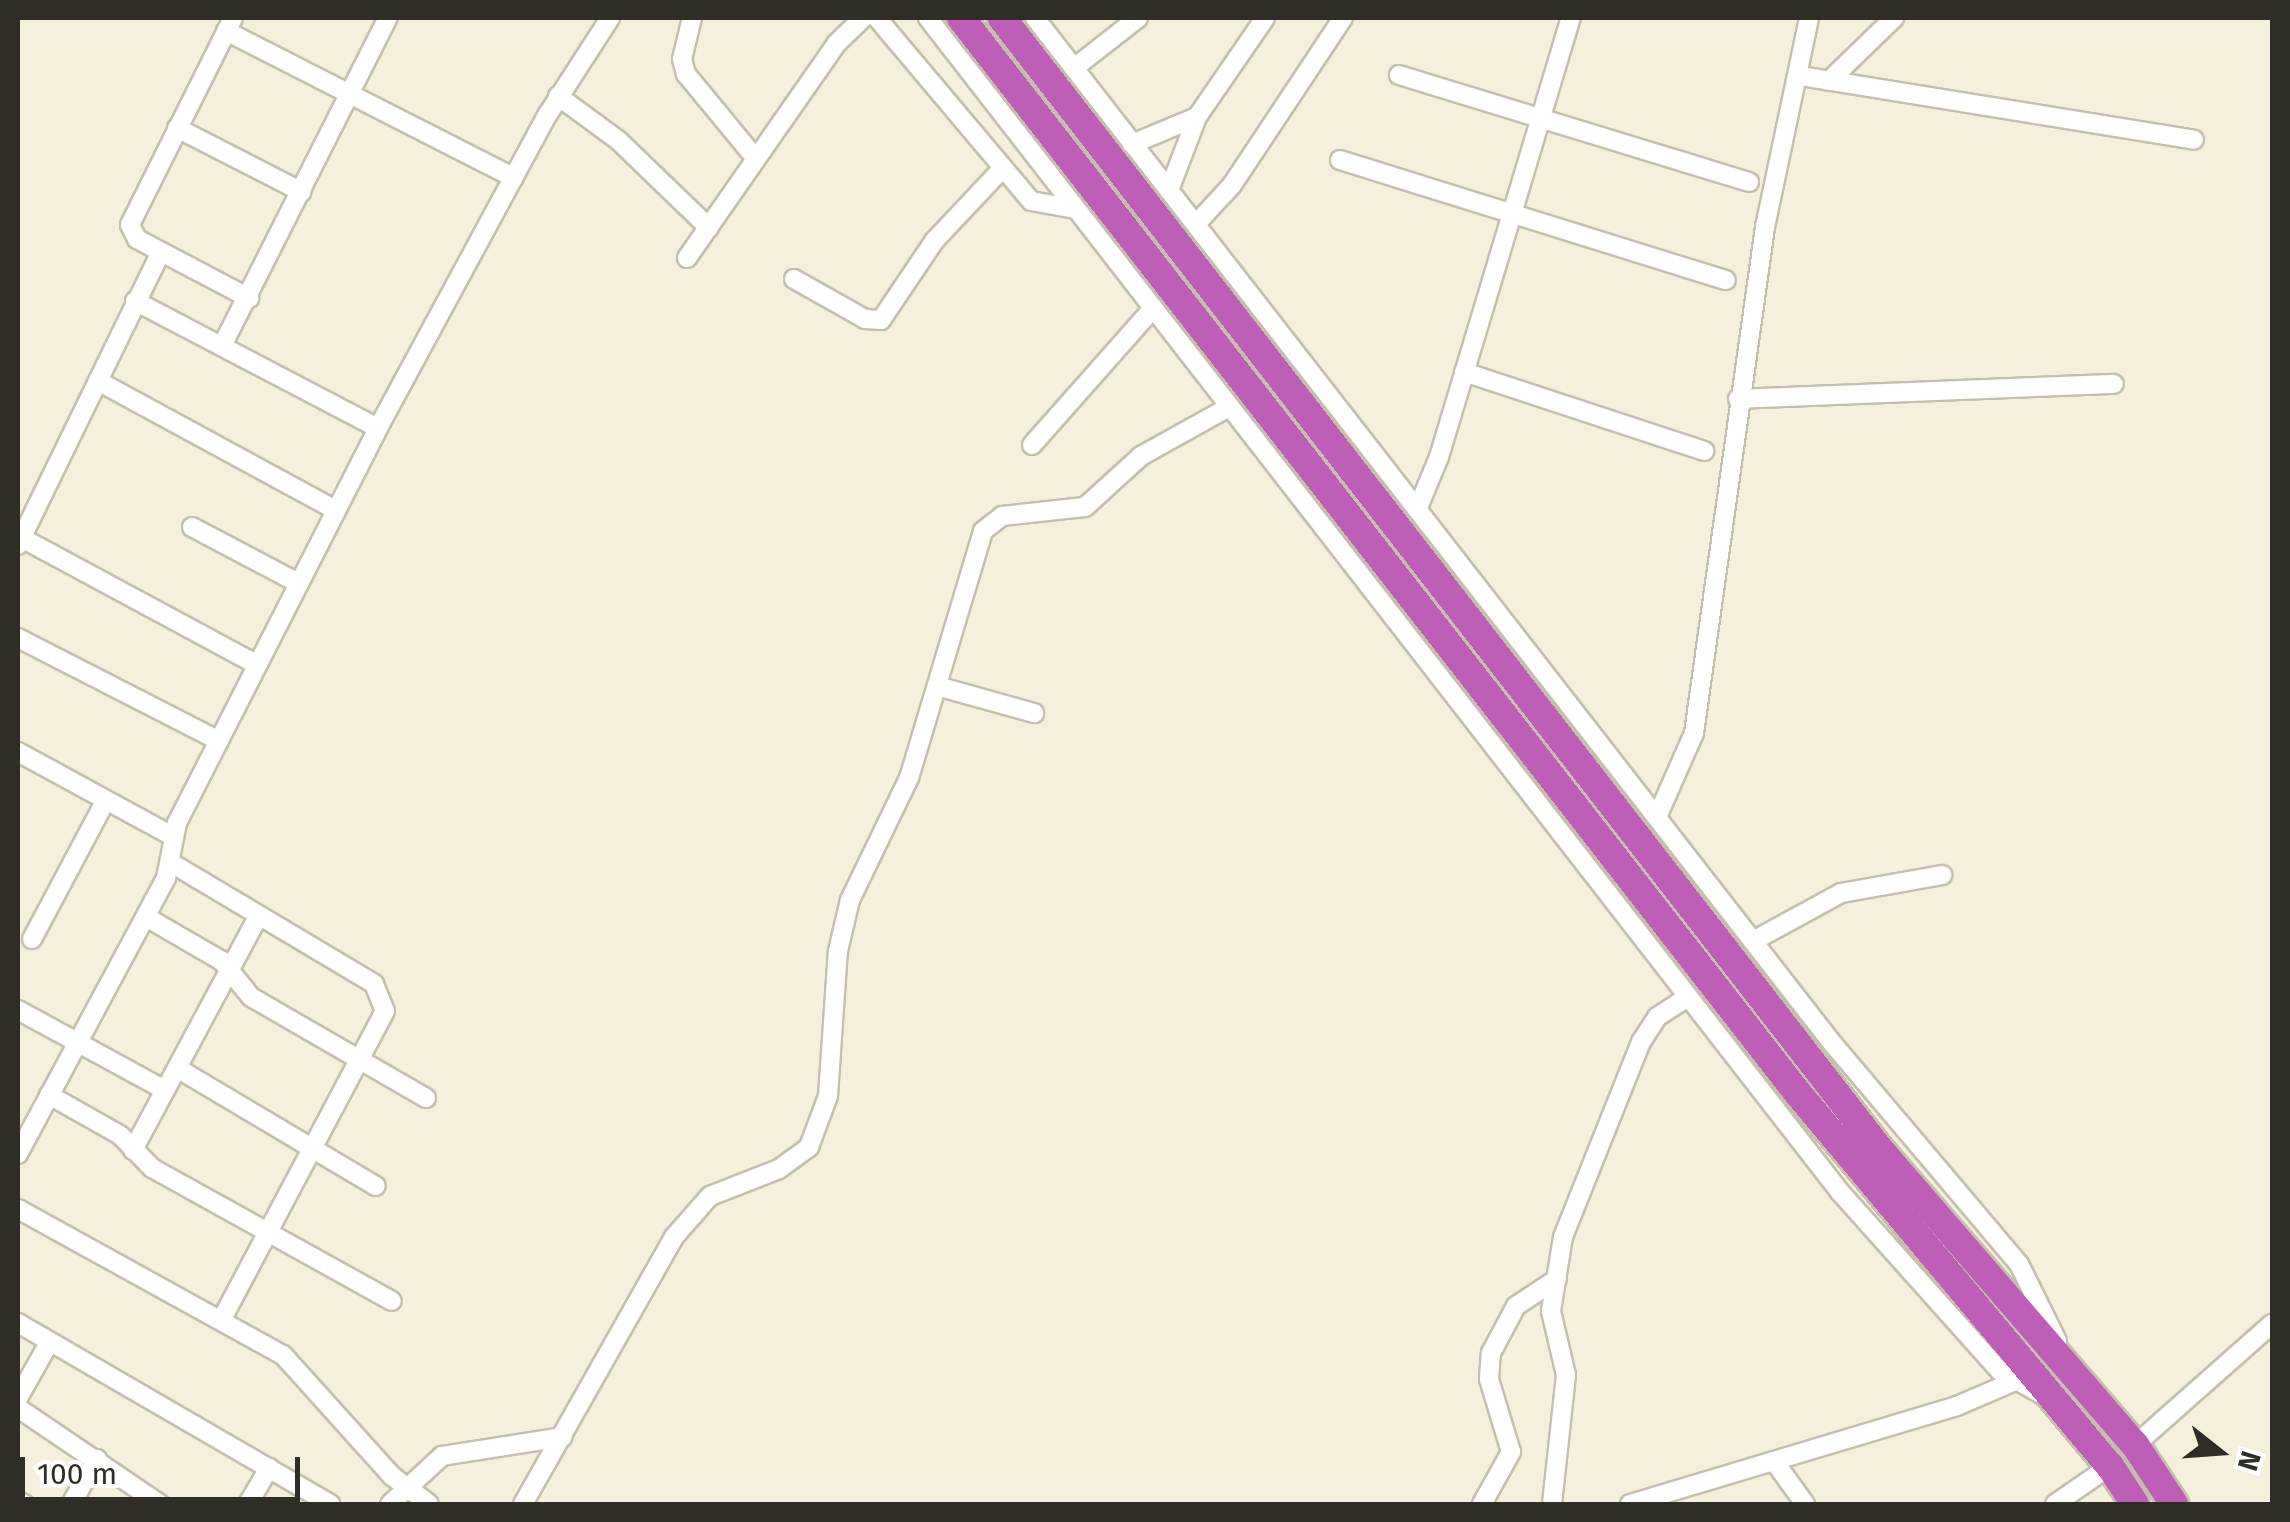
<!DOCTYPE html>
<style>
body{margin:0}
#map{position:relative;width:2290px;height:1522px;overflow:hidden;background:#f5f0db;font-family:"Fira Sans",sans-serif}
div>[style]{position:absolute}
.roads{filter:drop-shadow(2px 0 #c5c0ac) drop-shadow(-2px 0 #c5c0ac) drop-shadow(0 2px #c5c0ac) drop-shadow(0 -2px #c5c0ac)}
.minor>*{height:18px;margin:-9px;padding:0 9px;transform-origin:9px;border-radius:9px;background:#fff}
.highway>*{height:28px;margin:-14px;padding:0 14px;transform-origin:14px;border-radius:14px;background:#bf5eb7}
span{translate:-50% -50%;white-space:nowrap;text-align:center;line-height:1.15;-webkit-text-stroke:8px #fff;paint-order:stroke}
.frame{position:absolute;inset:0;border:20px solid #2f2d25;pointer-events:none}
.north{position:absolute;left:2170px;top:1402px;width:100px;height:100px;-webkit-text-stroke:8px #fff;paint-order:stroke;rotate:107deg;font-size:28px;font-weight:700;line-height:40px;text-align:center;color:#2f2d25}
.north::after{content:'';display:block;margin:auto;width:35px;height:45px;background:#2f2d25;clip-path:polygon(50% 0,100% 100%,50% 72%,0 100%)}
.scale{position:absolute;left:20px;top:1457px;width:280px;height:45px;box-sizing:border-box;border:5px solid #2f2d25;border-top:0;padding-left:12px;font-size:30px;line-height:35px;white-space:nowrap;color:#2f2d25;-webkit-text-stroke:8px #fff;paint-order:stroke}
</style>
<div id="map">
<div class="roads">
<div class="minor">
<div style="left:233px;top:18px;width:231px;rotate:116.5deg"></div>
<div style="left:130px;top:225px;width:16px;rotate:63deg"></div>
<div style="left:137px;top:239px;width:127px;rotate:27.8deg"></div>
<div style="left:692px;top:18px;width:42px;rotate:103.7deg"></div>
<div style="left:682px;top:59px;width:16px;rotate:75deg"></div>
<div style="left:686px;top:74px;width:110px;rotate:50.5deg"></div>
<div style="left:877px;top:18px;width:239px;rotate:49.9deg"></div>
<div style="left:1031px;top:201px;width:46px;rotate:10.1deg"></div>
<div style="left:928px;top:18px;width:1487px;rotate:52.16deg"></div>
<div style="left:1840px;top:1192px;width:240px;rotate:48.2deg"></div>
<div style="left:2000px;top:1371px;width:51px;rotate:29.1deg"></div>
<div style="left:1035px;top:18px;width:1300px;rotate:52.13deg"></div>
<div style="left:1833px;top:1044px;width:288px;rotate:49.8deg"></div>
<div style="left:2019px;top:1264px;width:86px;rotate:63.7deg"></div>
<div style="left:226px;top:31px;width:323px;rotate:27deg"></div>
<div style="left:1074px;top:68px;width:81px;rotate:-38deg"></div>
<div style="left:1399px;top:75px;width:366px;rotate:17deg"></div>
<div style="left:1801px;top:76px;width:398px;rotate:9.2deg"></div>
<div style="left:1829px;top:81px;width:91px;rotate:-44.1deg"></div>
<div style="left:558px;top:96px;width:76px;rotate:36.4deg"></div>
<div style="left:619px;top:141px;width:125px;rotate:44deg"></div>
<div style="left:177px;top:128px;width:140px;rotate:27.1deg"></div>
<div style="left:1132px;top:144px;width:70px;rotate:-22.6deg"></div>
<div style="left:1340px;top:160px;width:404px;rotate:17.3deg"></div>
<div style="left:1169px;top:190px;width:78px;rotate:-69deg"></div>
<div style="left:1197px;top:117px;width:120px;rotate:-55.5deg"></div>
<div style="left:1196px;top:224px;width:53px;rotate:-47.3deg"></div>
<div style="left:1232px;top:185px;width:201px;rotate:-56.4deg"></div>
<div style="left:687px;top:258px;width:262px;rotate:-55.1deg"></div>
<div style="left:837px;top:43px;width:36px;rotate:-44deg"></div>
<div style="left:794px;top:279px;width:81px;rotate:29.4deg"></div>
<div style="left:865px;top:319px;width:16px;rotate:4deg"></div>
<div style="left:881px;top:320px;width:97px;rotate:-56deg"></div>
<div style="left:935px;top:240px;width:95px;rotate:-46.7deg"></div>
<div style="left:135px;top:301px;width:274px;rotate:27.6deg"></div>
<div style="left:222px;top:346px;width:368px;rotate:-63.2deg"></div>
<div style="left:1464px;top:372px;width:253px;rotate:18.2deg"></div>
<div style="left:98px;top:381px;width:271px;rotate:28.5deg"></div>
<div style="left:1738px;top:399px;width:376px;rotate:-2.3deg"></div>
<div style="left:1032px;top:445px;width:183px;rotate:-48.5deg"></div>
<div style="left:1417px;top:510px;width:57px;rotate:-67.5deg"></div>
<div style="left:1439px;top:457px;width:458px;rotate:-73.3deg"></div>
<div style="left:192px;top:527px;width:120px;rotate:27.8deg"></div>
<div style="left:18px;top:536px;width:270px;rotate:28.3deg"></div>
<div style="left:18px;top:545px;width:326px;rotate:-64deg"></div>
<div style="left:18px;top:638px;width:224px;rotate:27.1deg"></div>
<div style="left:937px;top:686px;width:101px;rotate:15.6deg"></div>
<div style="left:18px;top:752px;width:178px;rotate:28.6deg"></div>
<div style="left:1657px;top:817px;width:92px;rotate:-66.2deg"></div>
<div style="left:1694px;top:733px;width:511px;rotate:-82.01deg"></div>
<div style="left:1765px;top:227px;width:214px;rotate:-78.1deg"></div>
<div style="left:173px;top:864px;width:234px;rotate:30.8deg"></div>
<div style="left:374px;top:984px;width:29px;rotate:68deg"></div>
<div style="left:385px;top:1011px;width:348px;rotate:117.9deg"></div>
<div style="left:146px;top:917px;width:88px;rotate:30.1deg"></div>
<div style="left:222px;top:961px;width:46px;rotate:51.1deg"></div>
<div style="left:251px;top:997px;width:202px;rotate:30deg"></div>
<div style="left:32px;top:939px;width:157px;rotate:-62deg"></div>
<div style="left:1753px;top:941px;width:100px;rotate:-28.6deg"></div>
<div style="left:1841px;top:893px;width:103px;rotate:-10.1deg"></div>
<div style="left:18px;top:1010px;width:167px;rotate:28.6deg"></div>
<div style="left:177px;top:1068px;width:231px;rotate:30.7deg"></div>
<div style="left:49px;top:1095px;width:81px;rotate:29.4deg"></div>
<div style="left:120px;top:1135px;width:46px;rotate:45.9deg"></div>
<div style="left:152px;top:1168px;width:274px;rotate:29deg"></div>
<div style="left:133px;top:1150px;width:262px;rotate:-61.8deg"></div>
<div style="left:18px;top:1154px;width:313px;rotate:-61.8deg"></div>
<div style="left:166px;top:878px;width:56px;rotate:-78.7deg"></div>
<div style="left:177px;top:823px;width:443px;rotate:-63deg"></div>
<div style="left:378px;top:428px;width:357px;rotate:-61.6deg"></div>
<div style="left:548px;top:114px;width:114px;rotate:-57.1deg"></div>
<div style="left:18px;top:1209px;width:303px;rotate:28.9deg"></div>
<div style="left:283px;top:1355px;width:163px;rotate:48deg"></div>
<div style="left:392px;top:1476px;width:46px;rotate:37.1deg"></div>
<div style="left:18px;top:1323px;width:361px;rotate:30.1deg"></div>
<div style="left:18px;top:1398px;width:63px;rotate:-60.6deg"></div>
<div style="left:18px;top:1408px;width:171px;rotate:34.1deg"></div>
<div style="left:2135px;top:1445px;width:183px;rotate:-41.5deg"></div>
<div style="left:1774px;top:1461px;width:53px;rotate:54.2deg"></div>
<div style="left:18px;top:1501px;width:7px;rotate:27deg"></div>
<div style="left:71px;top:1504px;width:52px;rotate:-60deg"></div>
<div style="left:248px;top:1504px;width:42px;rotate:-59.7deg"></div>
<div style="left:390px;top:1504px;width:71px;rotate:-42.7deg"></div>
<div style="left:442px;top:1456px;width:122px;rotate:-8.9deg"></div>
<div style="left:523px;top:1504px;width:307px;rotate:-60.5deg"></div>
<div style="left:674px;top:1237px;width:55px;rotate:-48.7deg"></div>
<div style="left:710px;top:1196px;width:74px;rotate:-21.4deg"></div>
<div style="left:779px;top:1169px;width:37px;rotate:-36deg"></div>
<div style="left:809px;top:1147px;width:54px;rotate:-69.6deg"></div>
<div style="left:828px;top:1096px;width:145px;rotate:-86.1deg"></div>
<div style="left:838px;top:951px;width:52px;rotate:-76.8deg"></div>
<div style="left:850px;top:900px;width:136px;rotate:-64.2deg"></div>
<div style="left:909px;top:778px;width:258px;rotate:-73.3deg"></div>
<div style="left:983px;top:531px;width:24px;rotate:-38deg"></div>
<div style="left:1002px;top:516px;width:83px;rotate:-6.2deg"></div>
<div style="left:1085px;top:507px;width:76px;rotate:-42.3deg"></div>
<div style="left:1141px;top:456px;width:101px;rotate:-29.1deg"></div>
<div style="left:1482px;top:1504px;width:60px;rotate:-60.9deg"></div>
<div style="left:1511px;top:1452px;width:76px;rotate:-106.8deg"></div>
<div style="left:1489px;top:1379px;width:26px;rotate:-86deg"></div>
<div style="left:1491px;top:1353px;width:53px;rotate:-62deg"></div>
<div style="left:1516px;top:1306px;width:49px;rotate:-33.4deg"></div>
<div style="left:1552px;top:1504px;width:130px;rotate:-83.8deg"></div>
<div style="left:1566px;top:1375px;width:66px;rotate:-103.2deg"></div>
<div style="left:1551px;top:1311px;width:75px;rotate:-80.8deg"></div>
<div style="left:1563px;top:1237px;width:210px;rotate:-68.2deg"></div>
<div style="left:1641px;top:1042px;width:30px;rotate:-57deg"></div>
<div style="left:1657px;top:1017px;width:37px;rotate:-33deg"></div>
<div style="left:1630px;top:1504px;width:341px;rotate:-16.7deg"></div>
<div style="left:1957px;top:1406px;width:63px;rotate:-23.3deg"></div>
<div style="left:2055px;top:1504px;width:67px;rotate:-34.6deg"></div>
</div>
<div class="highway">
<div style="left:961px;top:18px;width:1360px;rotate:52.11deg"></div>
<div style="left:1796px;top:1091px;width:489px;rotate:50.1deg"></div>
<div style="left:2110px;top:1466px;width:45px;rotate:56.7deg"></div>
<div style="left:1002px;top:18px;width:1434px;rotate:52.2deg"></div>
<div style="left:1881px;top:1151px;width:389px;rotate:49.2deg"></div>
<div style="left:2135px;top:1445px;width:71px;rotate:56.5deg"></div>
</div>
</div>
<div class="frame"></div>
<div class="north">N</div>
<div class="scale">100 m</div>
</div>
